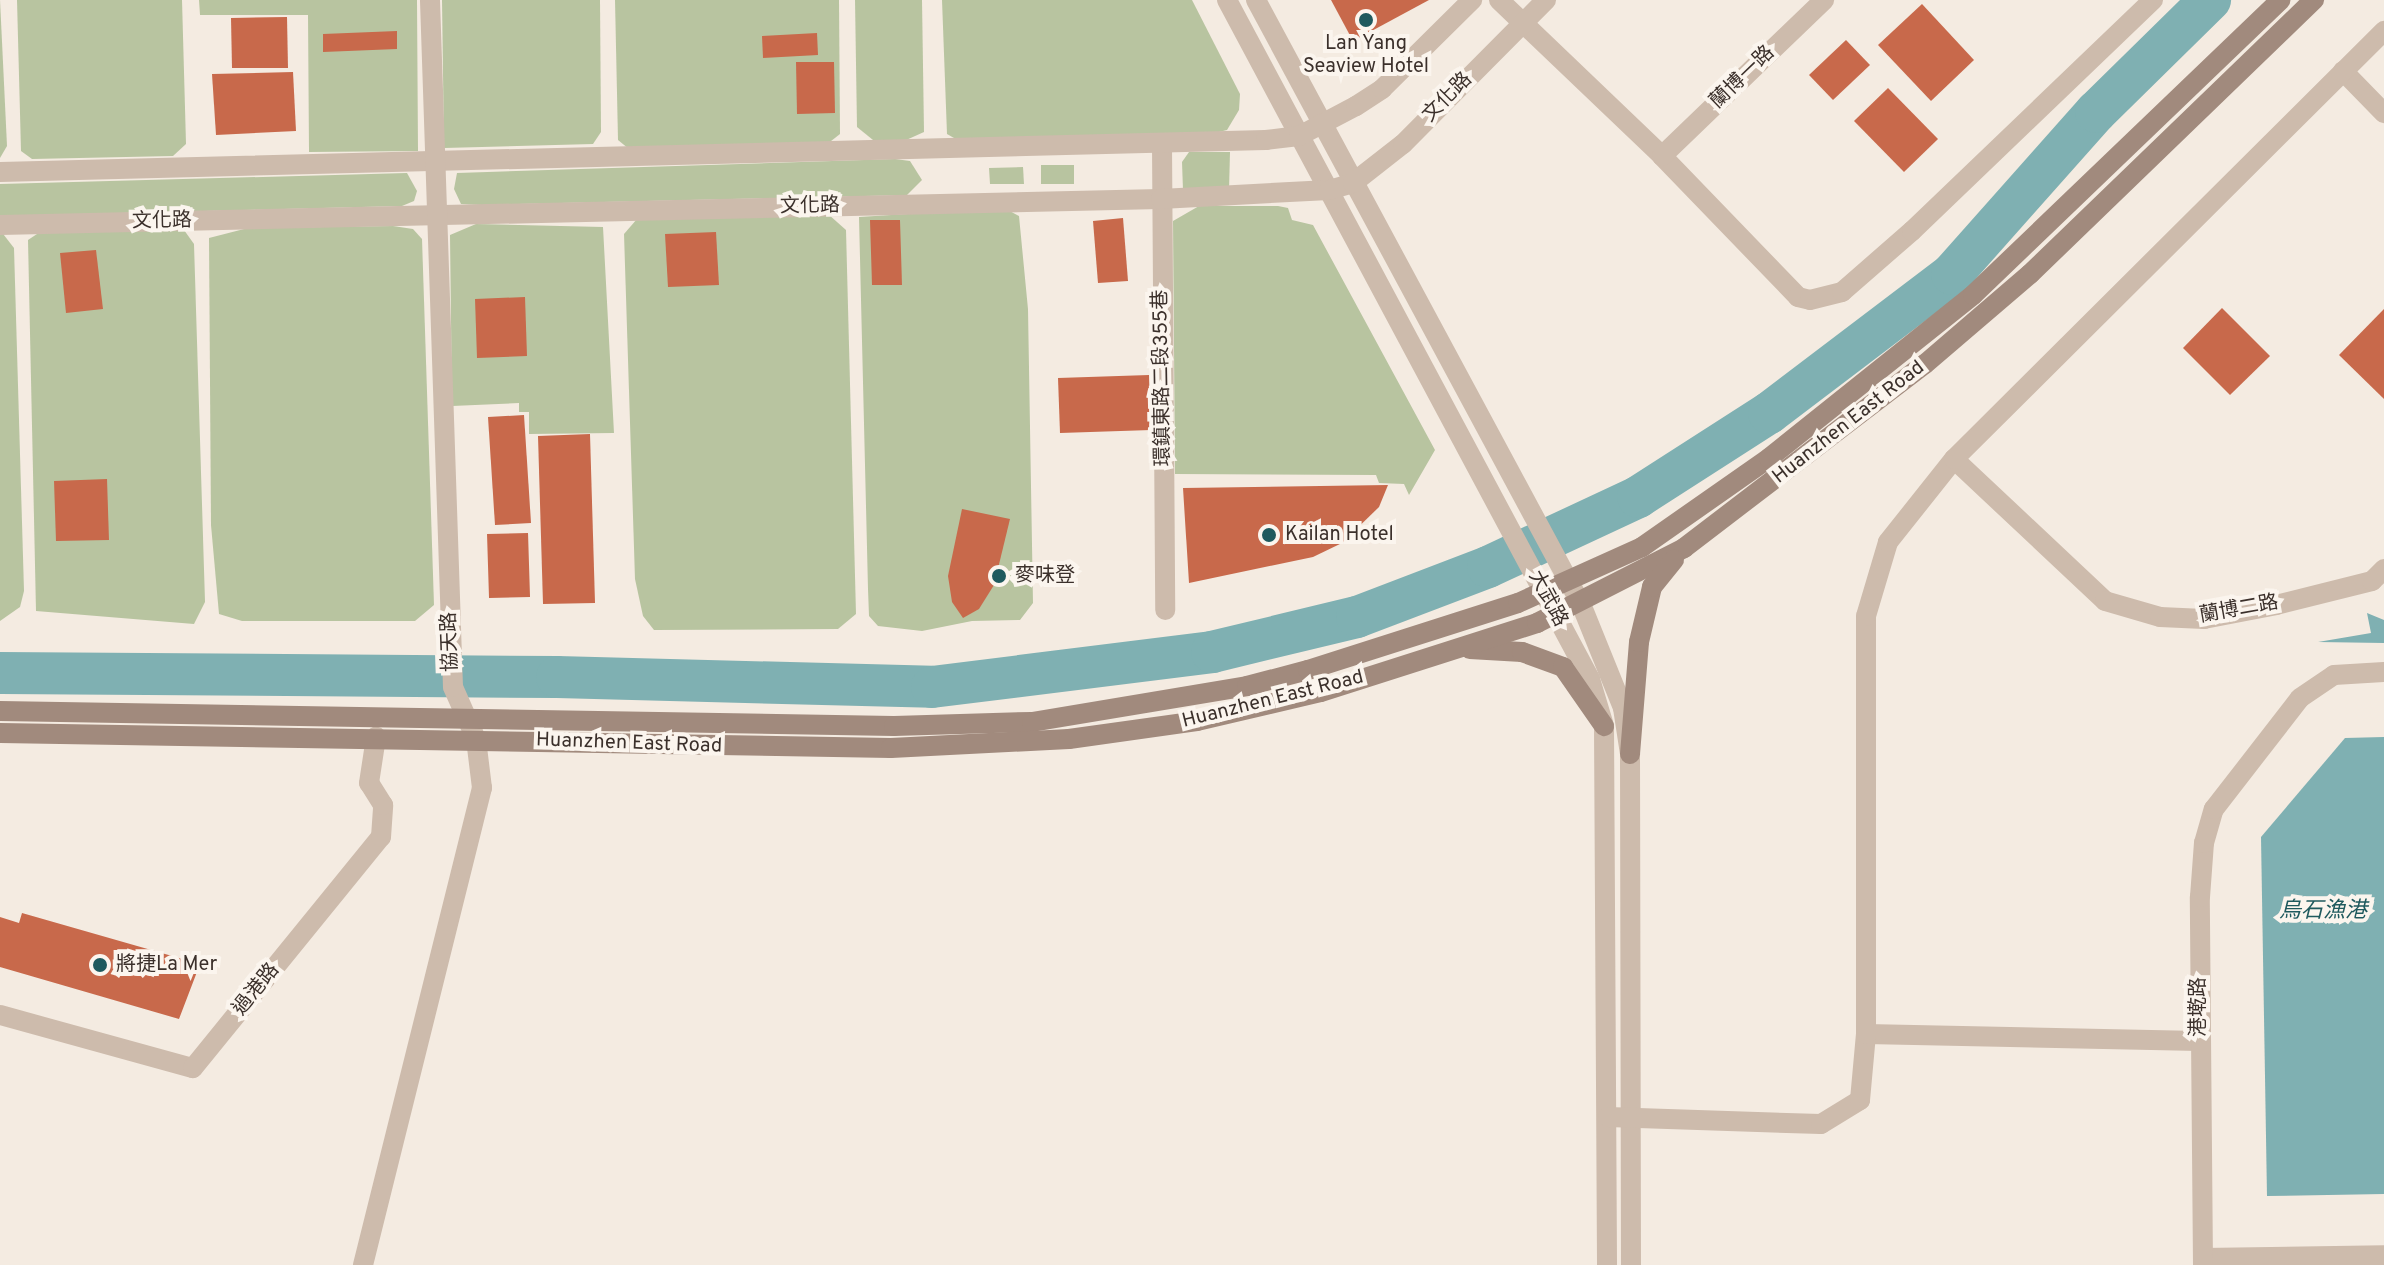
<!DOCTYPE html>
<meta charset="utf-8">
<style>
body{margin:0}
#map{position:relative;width:2384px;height:1265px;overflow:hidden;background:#f4ebe1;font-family:Overpass,"Noto Sans TC",sans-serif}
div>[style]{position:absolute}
.green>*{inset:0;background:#b8c4a0}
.water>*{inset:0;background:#7fb0b2}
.river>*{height:42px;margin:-21px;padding:0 21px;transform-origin:21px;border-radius:21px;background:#7fb0b2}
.building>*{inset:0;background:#c8694b}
.street>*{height:20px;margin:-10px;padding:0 10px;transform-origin:10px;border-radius:10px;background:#cdbbac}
.secondary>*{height:20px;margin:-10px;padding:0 10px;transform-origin:10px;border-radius:10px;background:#a18a7d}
.dots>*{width:22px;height:22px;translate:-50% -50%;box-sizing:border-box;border:4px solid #fbf5ee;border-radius:50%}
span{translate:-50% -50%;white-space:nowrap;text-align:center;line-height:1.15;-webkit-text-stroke:8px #fbf5ee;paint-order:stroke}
.poi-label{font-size:20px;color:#3b302b}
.left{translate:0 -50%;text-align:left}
.street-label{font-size:20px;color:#3b302b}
.water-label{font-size:22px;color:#1f5a5e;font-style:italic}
</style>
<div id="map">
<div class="green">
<div style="clip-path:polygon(0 0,7px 146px,0 158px)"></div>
<div style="clip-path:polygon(17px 0,182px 0,186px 144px,173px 156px,32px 159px,21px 151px)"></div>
<div style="clip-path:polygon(199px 0,417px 0,418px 151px,309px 152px,308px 15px,200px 15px)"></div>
<div style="clip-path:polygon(442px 0,600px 0,601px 132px,593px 144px,444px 148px)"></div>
<div style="clip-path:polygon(615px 0,839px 0,840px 134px,826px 145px,629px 149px,618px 140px)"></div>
<div style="clip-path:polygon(855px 0,922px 0,924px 132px,904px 141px,873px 140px,857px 127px)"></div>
<div style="clip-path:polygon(942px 0,1192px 0,1240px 94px,1239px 110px,1227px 130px,1211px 134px,961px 142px,947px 134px)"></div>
<div style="clip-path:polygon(1189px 152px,1230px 152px,1229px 190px,1183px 190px,1182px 162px)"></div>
<div style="clip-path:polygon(895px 159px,910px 161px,922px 180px,907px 195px,481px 205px,461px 204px,454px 189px,457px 173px)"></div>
<div style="clip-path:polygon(1041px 165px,1074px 165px,1074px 184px,1041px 184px)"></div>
<div style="clip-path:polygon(1023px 167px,1024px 184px,990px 184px,989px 168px)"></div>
<div style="clip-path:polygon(407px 173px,417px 191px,414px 201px,402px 206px,0 216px,0 184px)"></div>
<div style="clip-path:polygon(1199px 206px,1278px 206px,1288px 208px,1292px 220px,1313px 225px,1435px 450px,1409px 495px,1404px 484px,1379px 483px,1376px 475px,1175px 474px,1173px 221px)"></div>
<div style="clip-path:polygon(1004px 208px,1019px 216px,1028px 309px,1033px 603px,1020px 620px,972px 621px,922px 631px,878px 626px,869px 616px,868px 589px,859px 217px)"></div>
<div style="clip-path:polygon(808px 214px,828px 214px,846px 230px,856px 614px,838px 629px,654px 630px,643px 616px,635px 579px,624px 234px,637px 219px)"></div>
<div style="clip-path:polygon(476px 224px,603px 227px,614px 433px,529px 434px,529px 412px,519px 412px,519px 403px,452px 406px,450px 235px)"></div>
<div style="clip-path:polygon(393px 226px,413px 229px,422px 239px,434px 605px,415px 621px,242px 621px,219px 614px,211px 525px,209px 238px,248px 228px)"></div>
<div style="clip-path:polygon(0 230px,14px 248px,24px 591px,20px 607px,0 621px)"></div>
<div style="clip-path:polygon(184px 230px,194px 244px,205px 602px,194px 624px,36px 611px,28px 240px,40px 232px)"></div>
</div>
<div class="water">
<div style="clip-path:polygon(2367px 613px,2384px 620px,2384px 643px,2318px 642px,2371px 633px)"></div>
<div style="clip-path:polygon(2384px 737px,2384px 1194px,2267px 1196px,2261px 837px,2345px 738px)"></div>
</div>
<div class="river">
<div style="left:0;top:673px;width:557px;rotate:0.41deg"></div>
<div style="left:557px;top:677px;width:375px;rotate:1.5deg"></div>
<div style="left:932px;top:687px;width:282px;rotate:-7.1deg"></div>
<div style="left:1212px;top:652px;width:149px;rotate:-13.6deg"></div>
<div style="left:1357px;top:617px;width:140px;rotate:-20.9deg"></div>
<div style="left:1488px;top:567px;width:166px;rotate:-25deg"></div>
<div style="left:1638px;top:497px;width:156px;rotate:-32.7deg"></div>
<div style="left:1769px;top:413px;width:230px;rotate:-37.2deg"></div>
<div style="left:1952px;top:274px;width:217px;rotate:-48.4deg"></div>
<div style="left:2096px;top:112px;width:160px;rotate:-44.5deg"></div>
</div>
<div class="building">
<div style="clip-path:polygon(1331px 0,1429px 0,1353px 41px)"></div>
<div style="clip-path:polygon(1922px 4px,1974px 60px,1931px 101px,1878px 45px)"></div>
<div style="clip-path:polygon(287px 17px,288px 68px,232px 68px,231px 18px)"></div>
<div style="clip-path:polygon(397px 31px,397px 49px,323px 52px,323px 34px)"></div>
<div style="clip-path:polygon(817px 33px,818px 55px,763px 58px,762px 36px)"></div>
<div style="clip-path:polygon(1846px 40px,1870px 65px,1833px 100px,1809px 75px)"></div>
<div style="clip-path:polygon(796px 62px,834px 62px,835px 113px,797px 114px)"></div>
<div style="clip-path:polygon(293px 72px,296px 131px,216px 135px,212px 74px)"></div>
<div style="clip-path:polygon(1888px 88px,1938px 139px,1904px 172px,1854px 121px)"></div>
<div style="clip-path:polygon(1123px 218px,1128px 281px,1098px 283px,1093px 221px)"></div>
<div style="clip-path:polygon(870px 220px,900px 220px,902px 285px,872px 285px)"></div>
<div style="clip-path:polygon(716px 232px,719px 285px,668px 287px,665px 234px)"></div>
<div style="clip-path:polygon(96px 250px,103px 309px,66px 313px,60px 253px)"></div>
<div style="clip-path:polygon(525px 297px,527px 356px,477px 358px,475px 299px)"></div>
<div style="clip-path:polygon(2222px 308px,2270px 356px,2230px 395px,2183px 348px)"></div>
<div style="clip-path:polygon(2384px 309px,2384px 399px,2339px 355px)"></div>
<div style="clip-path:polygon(1149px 375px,1151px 430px,1060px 433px,1058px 378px)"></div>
<div style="clip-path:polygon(524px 415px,531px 523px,495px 525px,488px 417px)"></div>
<div style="clip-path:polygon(590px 434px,595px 603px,543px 604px,538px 436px)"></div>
<div style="clip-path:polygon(107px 479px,109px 540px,56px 541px,54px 481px)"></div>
<div style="clip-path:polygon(1388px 485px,1379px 507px,1342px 543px,1313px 557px,1189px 583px,1183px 488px)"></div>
<div style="clip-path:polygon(962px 509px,1010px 519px,994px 585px,979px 609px,963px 618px,952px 602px,948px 576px)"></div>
<div style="clip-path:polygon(528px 533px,530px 597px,489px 598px,487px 534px)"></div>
<div style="clip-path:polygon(22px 913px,200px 964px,179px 1019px,0 967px,0 917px,19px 923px)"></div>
</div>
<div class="street">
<div style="left:1227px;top:0;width:770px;rotate:61.87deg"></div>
<div style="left:1590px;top:679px;width:49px;rotate:73.4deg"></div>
<div style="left:1604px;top:726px;width:539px;rotate:89.68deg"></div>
<div style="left:1256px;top:0;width:686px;rotate:61.72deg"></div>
<div style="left:1581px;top:604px;width:112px;rotate:68deg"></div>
<div style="left:1623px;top:708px;width:47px;rotate:81.3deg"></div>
<div style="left:1630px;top:754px;width:511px;rotate:89.89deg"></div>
<div style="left:1499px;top:0;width:226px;rotate:43.7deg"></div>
<div style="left:1662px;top:156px;width:196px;rotate:46deg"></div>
<div style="left:1798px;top:297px;width:12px;rotate:14deg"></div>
<div style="left:1810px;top:300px;width:33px;rotate:-14deg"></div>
<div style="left:1842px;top:292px;width:93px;rotate:-41.1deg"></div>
<div style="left:1912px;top:231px;width:334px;rotate:-43.8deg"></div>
<div style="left:2343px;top:71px;width:59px;rotate:45.7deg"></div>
<div style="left:1162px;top:145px;width:465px;rotate:89.6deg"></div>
<div style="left:1662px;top:156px;width:225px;rotate:-43.9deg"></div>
<div style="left:0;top:172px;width:1266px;rotate:-1.45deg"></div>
<div style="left:1266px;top:140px;width:33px;rotate:-7deg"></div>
<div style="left:1299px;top:136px;width:64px;rotate:-27.8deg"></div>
<div style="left:1356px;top:106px;width:31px;rotate:-33deg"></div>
<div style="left:1382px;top:89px;width:127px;rotate:-44.7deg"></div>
<div style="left:0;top:225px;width:1161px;rotate:-1.28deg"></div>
<div style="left:1161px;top:199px;width:168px;rotate:-3.1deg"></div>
<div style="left:1329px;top:190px;width:25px;rotate:-16deg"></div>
<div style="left:1353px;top:183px;width:63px;rotate:-38deg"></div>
<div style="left:1403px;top:144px;width:203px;rotate:-45.2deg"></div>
<div style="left:1954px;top:459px;width:207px;rotate:43.2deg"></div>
<div style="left:2105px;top:601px;width:57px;rotate:16.2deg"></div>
<div style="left:2160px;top:617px;width:44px;rotate:2.6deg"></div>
<div style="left:2204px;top:619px;width:73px;rotate:-11deg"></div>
<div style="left:2276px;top:605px;width:99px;rotate:-14deg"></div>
<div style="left:2372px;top:581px;width:17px;rotate:-45deg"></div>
<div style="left:0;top:1015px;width:200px;rotate:15.4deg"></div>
<div style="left:193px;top:1068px;width:298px;rotate:-50.9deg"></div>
<div style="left:381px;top:837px;width:32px;rotate:-86deg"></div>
<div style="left:383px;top:805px;width:26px;rotate:-122deg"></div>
<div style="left:369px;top:783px;width:47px;rotate:-81.3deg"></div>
<div style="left:1866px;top:1034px;width:333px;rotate:1.2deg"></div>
<div style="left:1608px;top:1117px;width:213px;rotate:1.9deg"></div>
<div style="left:1821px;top:1124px;width:46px;rotate:-31.6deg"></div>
<div style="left:1860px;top:1100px;width:66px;rotate:-84.8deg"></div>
<div style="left:1866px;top:1034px;width:418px;rotate:-90deg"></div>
<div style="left:1866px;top:616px;width:77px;rotate:-73.4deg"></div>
<div style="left:1888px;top:542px;width:106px;rotate:-51.5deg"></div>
<div style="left:1954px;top:459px;width:607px;rotate:-44.87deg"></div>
<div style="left:2203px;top:1258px;width:181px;rotate:-0.9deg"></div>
<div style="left:363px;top:1265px;width:492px;rotate:-76deg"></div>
<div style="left:482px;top:788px;width:49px;rotate:-97deg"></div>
<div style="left:476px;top:739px;width:57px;rotate:-113.9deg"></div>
<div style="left:453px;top:687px;width:687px;rotate:-91.92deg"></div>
<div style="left:2203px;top:1265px;width:368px;rotate:-90.5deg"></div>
<div style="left:2200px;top:897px;width:54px;rotate:-85.8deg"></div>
<div style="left:2204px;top:843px;width:35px;rotate:-74deg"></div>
<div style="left:2214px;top:809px;width:140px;rotate:-52.2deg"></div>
<div style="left:2300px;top:698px;width:41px;rotate:-34.1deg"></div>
<div style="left:2334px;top:675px;width:50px;rotate:-3.4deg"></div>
</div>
<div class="secondary">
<div style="left:1470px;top:649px;width:52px;rotate:3.3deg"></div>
<div style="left:1522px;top:652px;width:44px;rotate:20.1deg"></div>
<div style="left:1563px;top:667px;width:72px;rotate:55.2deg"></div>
<div style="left:0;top:711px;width:894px;rotate:0.96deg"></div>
<div style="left:894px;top:726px;width:138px;rotate:-1.7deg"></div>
<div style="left:1032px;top:722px;width:218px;rotate:-9.5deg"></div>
<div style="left:1247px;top:686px;width:63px;rotate:-14.7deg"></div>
<div style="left:1308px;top:670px;width:220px;rotate:-17.7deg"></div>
<div style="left:1518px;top:603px;width:136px;rotate:-24.3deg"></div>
<div style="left:1642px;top:547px;width:155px;rotate:-35deg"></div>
<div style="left:1769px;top:458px;width:261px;rotate:-38.6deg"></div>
<div style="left:1973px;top:295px;width:426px;rotate:-43.8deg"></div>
<div style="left:0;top:733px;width:891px;rotate:0.96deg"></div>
<div style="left:891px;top:748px;width:178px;rotate:-2.9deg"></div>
<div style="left:1069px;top:739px;width:129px;rotate:-8deg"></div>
<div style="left:1197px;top:721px;width:127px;rotate:-13.2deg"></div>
<div style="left:1321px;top:692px;width:227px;rotate:-17.7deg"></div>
<div style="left:1537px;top:623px;width:165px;rotate:-27deg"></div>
<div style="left:1684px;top:548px;width:303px;rotate:-37.4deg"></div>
<div style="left:1925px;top:364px;width:138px;rotate:-40.6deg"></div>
<div style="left:2030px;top:274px;width:395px;rotate:-44deg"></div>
<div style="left:1630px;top:754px;width:112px;rotate:-85.4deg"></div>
<div style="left:1639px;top:642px;width:57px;rotate:-76.7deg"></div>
<div style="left:1652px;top:587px;width:35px;rotate:-51deg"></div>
</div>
<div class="dots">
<div style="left:1366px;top:20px;background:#1f5a5e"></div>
<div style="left:1269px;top:535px;background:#1f5a5e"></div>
<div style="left:999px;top:576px;background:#1f5a5e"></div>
<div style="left:100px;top:965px;background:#1f5a5e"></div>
</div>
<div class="poi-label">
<span style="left:1366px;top:56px">Lan Yang<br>Seaview Hotel</span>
<span class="left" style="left:1285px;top:535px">Kailan Hotel</span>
<span class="left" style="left:1015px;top:576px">麥味登</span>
<span class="left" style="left:116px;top:965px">將捷La Mer</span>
</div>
<div class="street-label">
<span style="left:1743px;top:78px;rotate:-44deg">蘭博一路</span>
<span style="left:1448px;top:98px;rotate:-45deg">文化路</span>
<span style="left:810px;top:207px;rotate:-1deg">文化路</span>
<span style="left:162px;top:222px;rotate:-1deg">文化路</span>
<span style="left:1163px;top:378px;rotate:-91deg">環鎮東路二段355巷</span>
<span style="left:1849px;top:423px;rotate:-38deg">Huanzhen East Road</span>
<span style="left:1547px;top:599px;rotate:62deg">大武路</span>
<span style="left:2239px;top:610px;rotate:-10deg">蘭博二路</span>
<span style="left:451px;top:642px;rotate:-92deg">協天路</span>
<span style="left:1273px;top:700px;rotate:-14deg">Huanzhen East Road</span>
<span style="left:629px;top:744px;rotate:2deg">Huanzhen East Road</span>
<span style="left:257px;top:990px;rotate:-51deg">過港路</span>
<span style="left:2199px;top:1007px;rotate:-90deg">港墘路</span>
</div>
<div class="water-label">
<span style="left:2323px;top:912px">烏石漁港</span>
</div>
</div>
